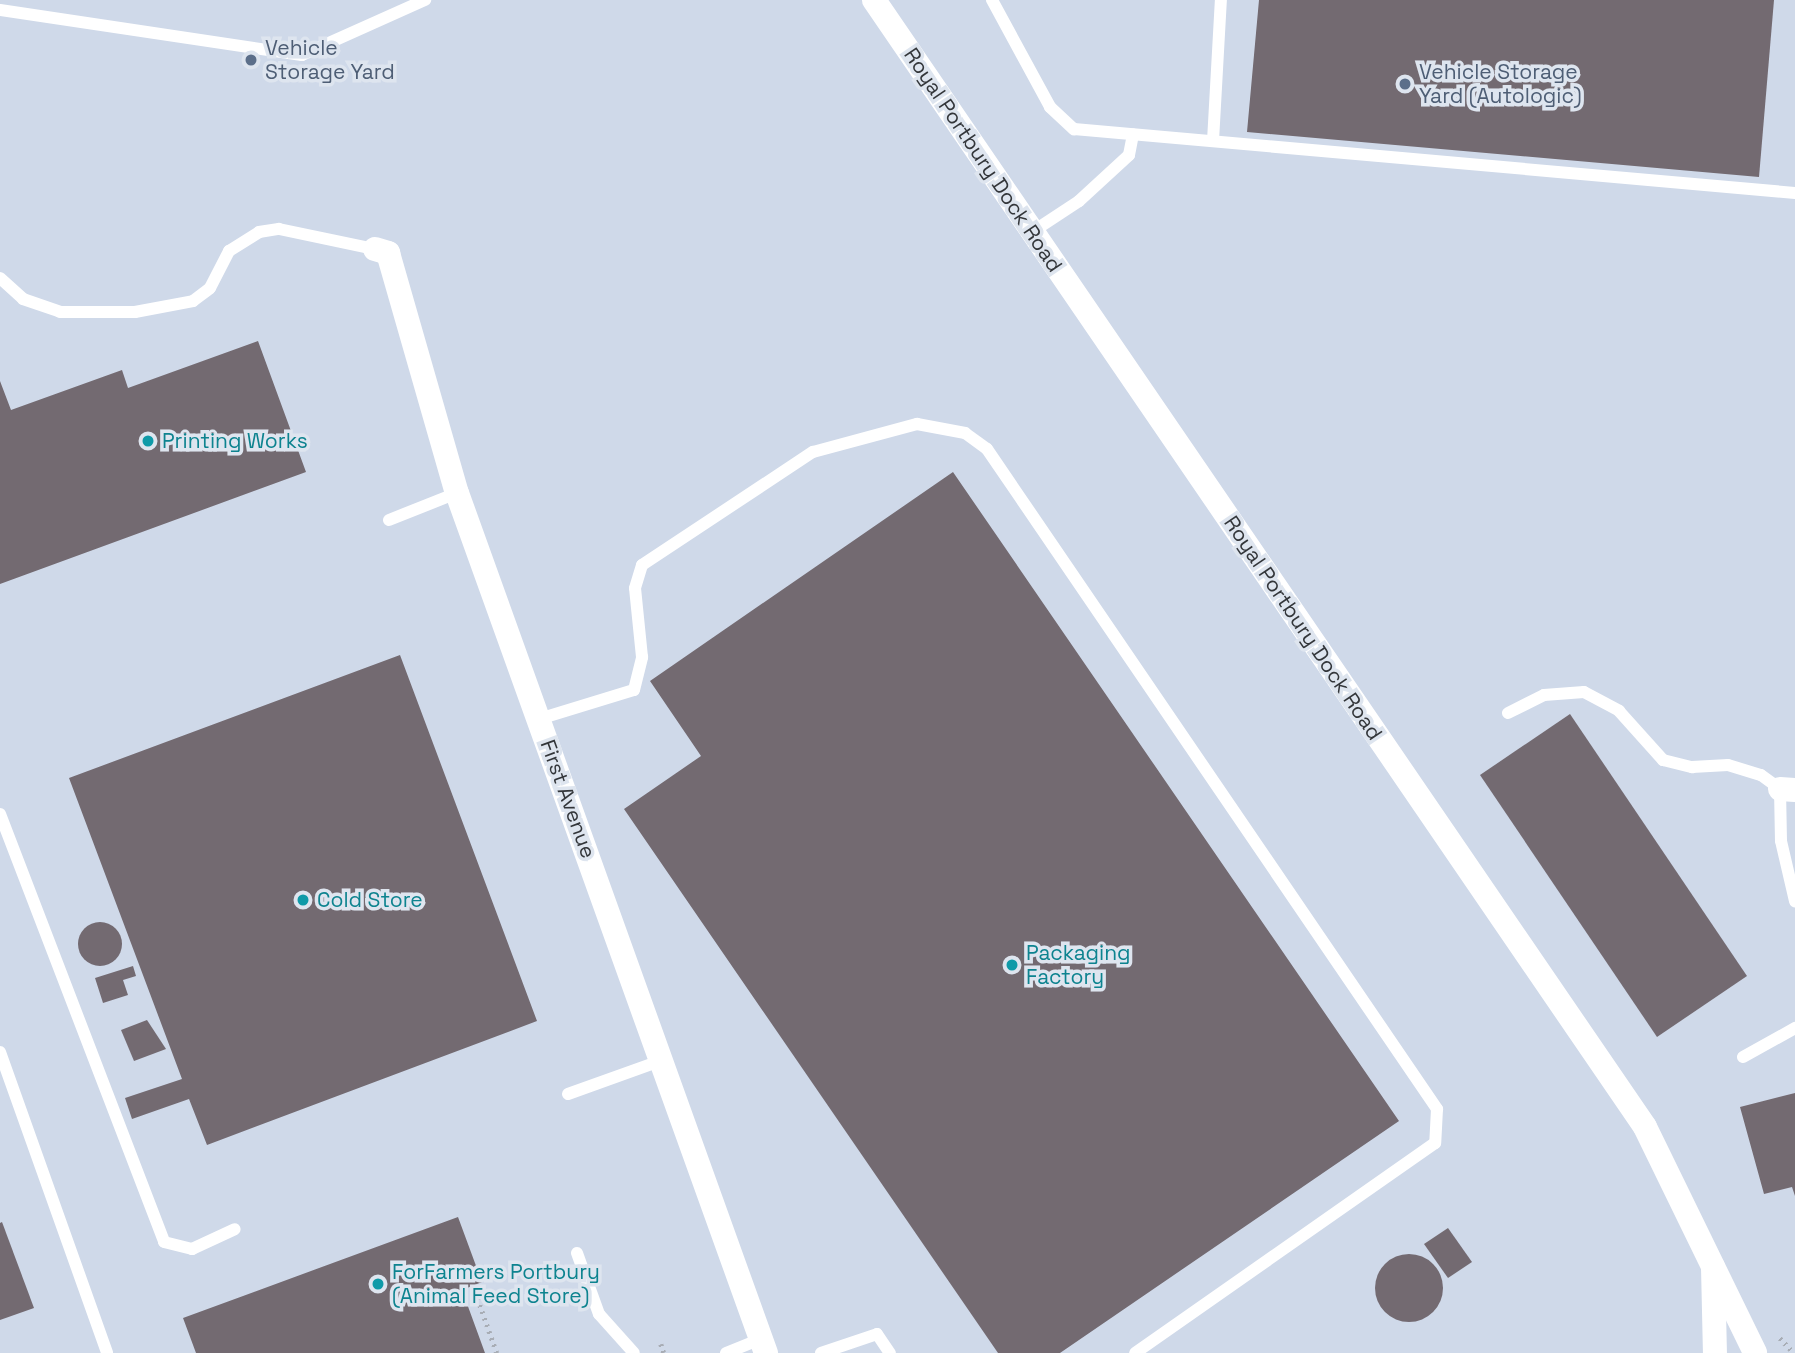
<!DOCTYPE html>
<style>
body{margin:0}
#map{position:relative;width:1795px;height:1353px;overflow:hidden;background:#dee5ef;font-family:"Space Grotesk",sans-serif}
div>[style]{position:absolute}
.built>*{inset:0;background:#cfd9e9}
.building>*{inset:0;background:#736a71}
.round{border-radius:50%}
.path>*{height:4.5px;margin-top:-2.25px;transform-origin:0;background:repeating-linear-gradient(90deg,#a8adb5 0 2px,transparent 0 7px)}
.lane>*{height:12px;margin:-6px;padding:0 6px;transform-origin:6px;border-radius:6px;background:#fff}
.street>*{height:24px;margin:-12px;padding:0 12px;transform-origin:12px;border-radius:12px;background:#fff}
.dots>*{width:19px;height:19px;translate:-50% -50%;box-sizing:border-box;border:4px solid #dee5ef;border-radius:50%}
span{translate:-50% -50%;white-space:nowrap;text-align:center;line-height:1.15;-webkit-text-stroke:7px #dee5ef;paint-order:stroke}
.service-label{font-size:21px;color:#4e5e75}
.left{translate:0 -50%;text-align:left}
.street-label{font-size:21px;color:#33363a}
.culture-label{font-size:21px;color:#0d838f}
</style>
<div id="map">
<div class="built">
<div style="clip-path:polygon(0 0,1795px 0,1795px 1353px,0 1353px)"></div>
</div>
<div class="building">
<div style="clip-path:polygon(1259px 0,1774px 0,1759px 177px,1247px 132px)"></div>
<div style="clip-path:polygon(258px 341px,306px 472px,0 584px,0 381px,11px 410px,122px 370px,128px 388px)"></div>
<div style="clip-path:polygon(953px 472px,1399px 1121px,1060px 1353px,998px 1353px,624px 809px,701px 756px,650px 681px)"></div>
<div style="clip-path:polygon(400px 655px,537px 1021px,207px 1145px,189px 1099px,132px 1119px,125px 1098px,182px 1079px,69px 778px)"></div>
<div style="clip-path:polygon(1570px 714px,1747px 976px,1657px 1037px,1480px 775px)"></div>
<div class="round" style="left:78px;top:922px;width:44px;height:44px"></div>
<div style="clip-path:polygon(133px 966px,136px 976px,123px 980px,128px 995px,103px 1003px,95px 978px)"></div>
<div style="clip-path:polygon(147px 1020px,166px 1049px,134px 1061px,121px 1030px)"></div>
<div style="clip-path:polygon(1795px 1093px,1795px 1196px,1792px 1187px,1764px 1194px,1740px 1107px)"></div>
<div style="clip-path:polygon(458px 1217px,482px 1282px,462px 1290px,485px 1353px,196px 1353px,183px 1318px)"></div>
<div style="clip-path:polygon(2px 1222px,34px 1308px,0 1320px,0 1223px)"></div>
<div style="clip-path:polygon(1448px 1228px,1472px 1262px,1448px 1278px,1424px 1244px)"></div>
<div class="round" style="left:1375px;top:1254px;width:68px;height:68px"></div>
</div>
<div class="path">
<div style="left:473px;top:1285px;width:72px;rotate:70.6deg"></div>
<div style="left:1780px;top:1338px;width:21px;rotate:47deg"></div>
<div style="left:661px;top:1344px;width:9px;rotate:72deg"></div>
</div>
<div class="lane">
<div style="left:992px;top:0;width:122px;rotate:61.5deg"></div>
<div style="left:1050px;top:107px;width:33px;rotate:43deg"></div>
<div style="left:1074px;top:129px;width:724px;rotate:5.07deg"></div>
<div style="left:0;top:10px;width:305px;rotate:8.5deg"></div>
<div style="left:302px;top:55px;width:135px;rotate:-24.1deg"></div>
<div style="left:1213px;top:141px;width:141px;rotate:-86.8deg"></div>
<div style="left:1032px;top:232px;width:56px;rotate:-33.4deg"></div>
<div style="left:1079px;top:201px;width:68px;rotate:-42.6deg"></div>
<div style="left:1129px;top:155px;width:21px;rotate:-79deg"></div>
<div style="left:0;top:278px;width:31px;rotate:42deg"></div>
<div style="left:23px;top:299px;width:39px;rotate:19deg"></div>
<div style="left:60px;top:312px;width:75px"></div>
<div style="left:135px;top:312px;width:59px;rotate:-10.7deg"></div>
<div style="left:193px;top:301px;width:21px;rotate:-37deg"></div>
<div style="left:210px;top:288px;width:42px;rotate:-62.8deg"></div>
<div style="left:229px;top:251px;width:36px;rotate:-32deg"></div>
<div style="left:259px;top:232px;width:20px;rotate:-9deg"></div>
<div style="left:279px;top:229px;width:98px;rotate:11.8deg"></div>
<div style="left:389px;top:520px;width:73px;rotate:-21.7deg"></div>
<div style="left:1508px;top:713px;width:40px;rotate:-26.6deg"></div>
<div style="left:1544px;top:695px;width:40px;rotate:-4.3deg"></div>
<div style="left:1584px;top:692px;width:40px;rotate:28deg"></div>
<div style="left:1619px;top:711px;width:66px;rotate:48.1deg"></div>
<div style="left:1663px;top:760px;width:30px;rotate:14deg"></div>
<div style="left:1692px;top:767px;width:36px;rotate:-3deg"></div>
<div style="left:1728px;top:765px;width:34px;rotate:17deg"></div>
<div style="left:1761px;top:775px;width:24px;rotate:36deg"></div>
<div style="left:1780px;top:789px;width:52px;rotate:88.9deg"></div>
<div style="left:1781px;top:841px;width:62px;rotate:76.9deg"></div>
<div style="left:539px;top:719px;width:99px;rotate:-17deg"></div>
<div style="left:634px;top:690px;width:34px;rotate:-76deg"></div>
<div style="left:642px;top:657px;width:69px;rotate:-95.8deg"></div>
<div style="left:635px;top:588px;width:24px;rotate:-73deg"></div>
<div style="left:642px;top:565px;width:205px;rotate:-33.5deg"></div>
<div style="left:813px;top:452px;width:108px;rotate:-15.1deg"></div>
<div style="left:917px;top:424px;width:49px;rotate:10.6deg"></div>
<div style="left:965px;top:433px;width:27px;rotate:36deg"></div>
<div style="left:987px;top:449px;width:799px;rotate:55.71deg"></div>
<div style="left:1437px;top:1109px;width:34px;rotate:93deg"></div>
<div style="left:1435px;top:1143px;width:366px;rotate:145deg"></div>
<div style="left:0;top:814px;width:458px;rotate:69deg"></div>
<div style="left:164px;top:1242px;width:29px;rotate:14deg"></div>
<div style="left:192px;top:1249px;width:47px;rotate:-24.9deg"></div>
<div style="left:0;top:1052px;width:319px;rotate:70.4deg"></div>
<div style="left:1743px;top:1057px;width:60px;rotate:-29.1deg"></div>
<div style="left:568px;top:1094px;width:101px;rotate:-19.7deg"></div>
<div style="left:577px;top:1253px;width:65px;rotate:70.2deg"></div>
<div style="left:599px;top:1314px;width:52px;rotate:48.1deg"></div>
<div style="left:726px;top:1353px;width:38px;rotate:-22deg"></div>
<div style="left:821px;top:1353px;width:59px;rotate:-18.7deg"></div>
<div style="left:877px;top:1334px;width:23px;rotate:56deg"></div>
</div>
<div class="street">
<div style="left:874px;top:0;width:1365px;rotate:55.62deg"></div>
<div style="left:1645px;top:1127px;width:251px;rotate:64deg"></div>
<div style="left:375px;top:249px;width:14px;rotate:17deg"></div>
<div style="left:388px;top:253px;width:250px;rotate:74deg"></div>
<div style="left:457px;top:493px;width:914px;rotate:70.24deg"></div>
<div style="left:1780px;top:789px;width:15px;rotate:4deg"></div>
<div style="left:1713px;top:1267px;width:86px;rotate:88.7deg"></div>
</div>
<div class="dots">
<div style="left:251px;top:60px;background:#5c6f8a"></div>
<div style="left:1405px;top:84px;background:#5c6f8a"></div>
<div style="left:148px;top:441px;background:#0f9aa8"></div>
<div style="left:303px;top:900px;background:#0f9aa8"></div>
<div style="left:1012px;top:965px;background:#0f9aa8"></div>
<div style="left:378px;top:1284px;background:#0f9aa8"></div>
</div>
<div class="service-label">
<span class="left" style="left:265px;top:60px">Vehicle<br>Storage Yard</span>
<span class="left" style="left:1419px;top:84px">Vehicle Storage<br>Yard (Autologic)</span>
</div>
<div class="street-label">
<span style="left:983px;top:160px;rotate:56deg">Royal Portbury Dock Road</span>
<span style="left:1303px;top:628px;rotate:56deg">Royal Portbury Dock Road</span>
<span style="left:568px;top:799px;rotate:70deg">First Avenue</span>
</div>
<div class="culture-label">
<span class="left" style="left:162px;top:441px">Printing Works</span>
<span class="left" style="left:317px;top:900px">Cold Store</span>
<span class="left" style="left:1026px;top:965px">Packaging<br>Factory</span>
<span class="left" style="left:392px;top:1284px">ForFarmers Portbury<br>(Animal Feed Store)</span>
</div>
</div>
